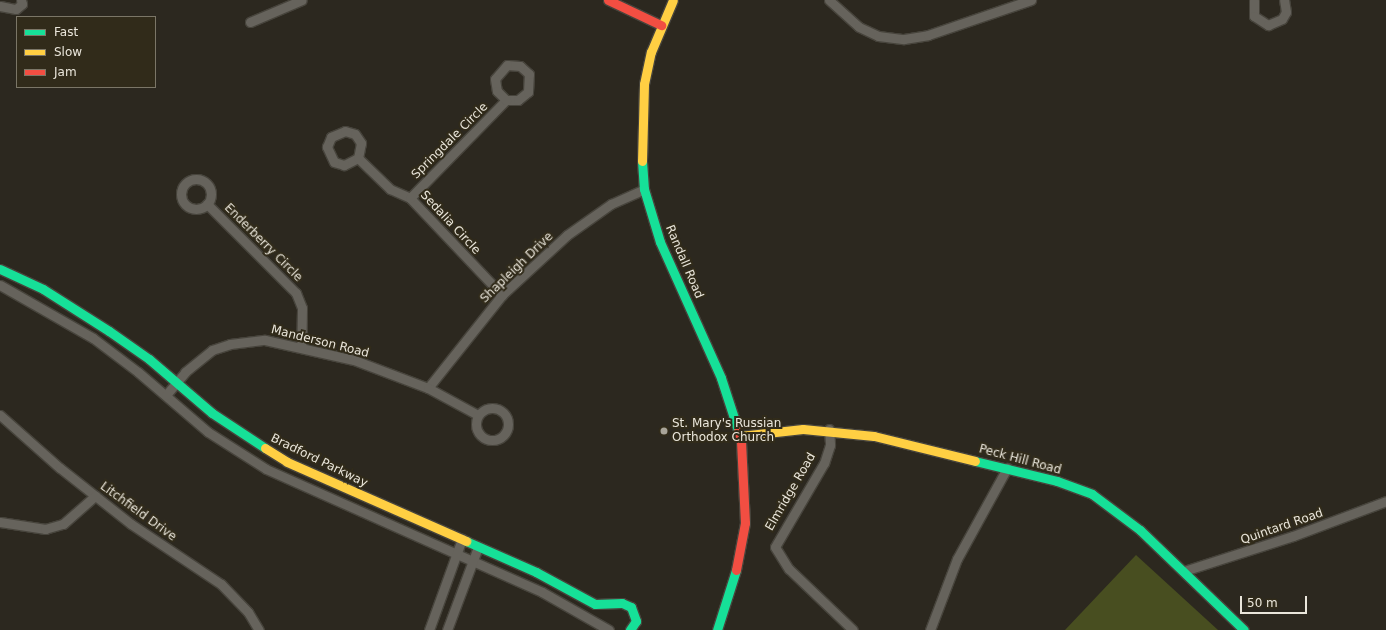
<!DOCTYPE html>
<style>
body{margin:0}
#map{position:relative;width:1386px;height:630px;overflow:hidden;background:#2c281f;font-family:"DejaVu Sans",sans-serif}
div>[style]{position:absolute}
.green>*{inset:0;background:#484e20}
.roads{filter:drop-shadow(1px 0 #47443c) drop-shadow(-1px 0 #47443c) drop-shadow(0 1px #47443c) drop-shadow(0 -1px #47443c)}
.street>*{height:9px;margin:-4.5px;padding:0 4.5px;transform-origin:4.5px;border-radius:4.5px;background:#66635c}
.street>.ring{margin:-4.5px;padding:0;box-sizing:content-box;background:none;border:9px solid #66635c;border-radius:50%}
.fast>*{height:9px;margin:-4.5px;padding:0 4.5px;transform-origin:4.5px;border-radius:4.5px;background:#16e098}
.slow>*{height:9px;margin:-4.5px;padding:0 4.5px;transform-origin:4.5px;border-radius:4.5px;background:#ffcf43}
.jam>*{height:9px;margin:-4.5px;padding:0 4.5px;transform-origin:4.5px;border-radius:4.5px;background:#f24e42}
.dots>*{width:11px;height:11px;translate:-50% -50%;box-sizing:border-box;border:2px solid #312b1a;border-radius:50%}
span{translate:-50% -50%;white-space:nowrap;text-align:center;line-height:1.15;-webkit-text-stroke:4px #312b1a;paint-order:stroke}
.street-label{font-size:12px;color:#eae6db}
.poi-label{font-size:12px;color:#eae6db}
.left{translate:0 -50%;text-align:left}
.legend{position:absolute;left:16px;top:16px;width:140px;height:72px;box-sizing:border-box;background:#312b1a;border:1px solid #7b7667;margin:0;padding:5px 7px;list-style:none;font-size:12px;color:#eae6db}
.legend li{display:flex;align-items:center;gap:8px;height:20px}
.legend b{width:20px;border:1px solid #7b7667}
.scale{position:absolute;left:1240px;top:596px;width:67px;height:18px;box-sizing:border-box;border:2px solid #eae6db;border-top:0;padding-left:5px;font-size:12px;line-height:14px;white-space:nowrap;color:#eae6db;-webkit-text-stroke:3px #312b1a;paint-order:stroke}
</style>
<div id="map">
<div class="green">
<div style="clip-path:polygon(1136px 555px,1218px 630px,1065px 630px)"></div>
</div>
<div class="roads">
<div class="street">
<div style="left:829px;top:0;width:40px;rotate:42deg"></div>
<div style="left:859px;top:27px;width:21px;rotate:25deg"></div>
<div style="left:878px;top:36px;width:26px;rotate:7deg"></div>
<div style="left:904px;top:39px;width:24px;rotate:-9deg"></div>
<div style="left:928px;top:35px;width:109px;rotate:-18.8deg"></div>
<div style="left:1254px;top:0;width:16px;rotate:90deg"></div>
<div style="left:1254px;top:16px;width:17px;rotate:33deg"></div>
<div style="left:1268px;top:25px;width:15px;rotate:-23deg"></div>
<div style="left:1282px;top:19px;width:8px;rotate:-60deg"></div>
<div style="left:1286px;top:12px;width:12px;rotate:-99deg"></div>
<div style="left:0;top:6px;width:16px;rotate:11deg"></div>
<div style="left:16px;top:9px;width:8px;rotate:-40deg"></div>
<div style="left:22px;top:4px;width:4px;rotate:-104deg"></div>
<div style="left:250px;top:22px;width:56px;rotate:-22.9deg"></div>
<div style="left:358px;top:158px;width:16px;rotate:153deg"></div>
<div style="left:344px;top:165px;width:10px;rotate:-163deg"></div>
<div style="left:334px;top:162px;width:17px;rotate:-115deg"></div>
<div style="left:327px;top:147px;width:11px;rotate:-68deg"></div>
<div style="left:331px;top:137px;width:15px;rotate:-23deg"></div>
<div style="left:345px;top:131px;width:10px;rotate:17deg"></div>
<div style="left:355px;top:134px;width:11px;rotate:56deg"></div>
<div style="left:361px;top:143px;width:15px;rotate:101deg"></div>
<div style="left:358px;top:158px;width:45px;rotate:44.1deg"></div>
<div style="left:390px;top:189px;width:22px;rotate:24deg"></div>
<div style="left:410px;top:198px;width:134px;rotate:46.5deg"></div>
<div class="ring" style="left:181px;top:179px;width:21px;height:21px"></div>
<div style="left:410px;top:198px;width:137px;rotate:-45.6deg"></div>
<div style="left:506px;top:100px;width:12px"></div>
<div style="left:518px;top:100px;width:13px;rotate:-39deg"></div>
<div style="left:528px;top:92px;width:18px;rotate:-87deg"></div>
<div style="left:529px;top:74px;width:12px;rotate:-138deg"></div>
<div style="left:520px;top:66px;width:13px;rotate:-176deg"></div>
<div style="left:507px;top:65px;width:18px;rotate:131deg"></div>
<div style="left:495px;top:79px;width:12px;rotate:81deg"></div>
<div style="left:497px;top:91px;width:13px;rotate:45deg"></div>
<div style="left:207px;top:204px;width:126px;rotate:45deg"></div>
<div style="left:296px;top:293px;width:16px;rotate:68deg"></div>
<div style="left:302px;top:308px;width:39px;rotate:91deg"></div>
<div style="left:0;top:285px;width:107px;rotate:29.7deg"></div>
<div style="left:93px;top:338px;width:56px;rotate:37.1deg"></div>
<div style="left:138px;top:372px;width:92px;rotate:40.6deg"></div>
<div style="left:208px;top:432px;width:69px;rotate:32.5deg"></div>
<div style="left:266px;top:469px;width:302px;rotate:24deg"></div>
<div style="left:542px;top:592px;width:77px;rotate:29.6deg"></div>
<div style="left:428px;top:388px;width:119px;rotate:-51.5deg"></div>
<div style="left:502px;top:295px;width:88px;rotate:-42.7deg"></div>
<div style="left:567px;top:235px;width:54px;rotate:-35.2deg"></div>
<div style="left:611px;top:204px;width:36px;rotate:-24deg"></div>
<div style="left:166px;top:395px;width:30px;rotate:-50deg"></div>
<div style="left:185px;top:372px;width:35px;rotate:-39deg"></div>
<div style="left:212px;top:350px;width:19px;rotate:-18deg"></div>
<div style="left:230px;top:344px;width:35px;rotate:-7deg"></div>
<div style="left:265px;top:340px;width:91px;rotate:12.7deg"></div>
<div style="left:354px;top:360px;width:79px;rotate:20.7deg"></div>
<div style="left:428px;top:388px;width:57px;rotate:28.4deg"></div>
<div class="ring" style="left:476px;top:408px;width:23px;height:23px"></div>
<div style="left:0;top:415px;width:80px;rotate:41.5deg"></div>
<div style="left:60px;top:468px;width:90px;rotate:38.3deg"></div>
<div style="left:131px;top:524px;width:108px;rotate:33.7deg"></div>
<div style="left:221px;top:584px;width:39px;rotate:46deg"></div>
<div style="left:248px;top:612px;width:21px;rotate:59deg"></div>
<div style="left:829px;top:429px;width:16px;rotate:86deg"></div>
<div style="left:830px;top:445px;width:19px;rotate:108deg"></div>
<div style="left:824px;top:463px;width:97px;rotate:120.3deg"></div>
<div style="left:775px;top:547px;width:26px;rotate:58deg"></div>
<div style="left:789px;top:569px;width:88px;rotate:43.6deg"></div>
<div style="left:0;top:522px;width:46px;rotate:8.8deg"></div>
<div style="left:45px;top:529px;width:19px;rotate:-16deg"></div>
<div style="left:63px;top:524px;width:43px;rotate:-41.2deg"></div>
<div style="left:1184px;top:571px;width:114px;rotate:-17.8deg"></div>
<div style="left:1293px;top:536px;width:99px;rotate:-20.6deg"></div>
<div style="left:429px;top:630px;width:97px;rotate:-70.1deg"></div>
<div style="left:447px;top:630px;width:89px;rotate:-69.5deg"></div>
<div style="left:930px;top:630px;width:76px;rotate:-69.2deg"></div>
<div style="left:957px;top:559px;width:104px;rotate:-61.2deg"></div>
</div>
<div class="fast">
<div style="left:642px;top:161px;width:28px;rotate:86deg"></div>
<div style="left:644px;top:189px;width:55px;rotate:73.2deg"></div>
<div style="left:660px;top:242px;width:149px;rotate:65.8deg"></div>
<div style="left:721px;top:378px;width:55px;rotate:71.9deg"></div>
<div style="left:0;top:269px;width:47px;rotate:24.9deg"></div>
<div style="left:43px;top:289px;width:78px;rotate:32.5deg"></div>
<div style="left:109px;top:331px;width:49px;rotate:35deg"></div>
<div style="left:149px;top:359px;width:83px;rotate:40.6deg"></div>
<div style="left:212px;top:413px;width:64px;rotate:33.4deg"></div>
<div style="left:975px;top:461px;width:84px;rotate:13.7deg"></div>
<div style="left:1057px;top:481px;width:37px;rotate:20deg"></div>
<div style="left:1092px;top:494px;width:60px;rotate:36.9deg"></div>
<div style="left:1140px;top:530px;width:144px;rotate:43.9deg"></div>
<div style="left:466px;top:541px;width:77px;rotate:23.9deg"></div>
<div style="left:536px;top:572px;width:67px;rotate:28.5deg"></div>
<div style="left:595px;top:604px;width:27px;rotate:-2deg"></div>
<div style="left:622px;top:603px;width:10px;rotate:24deg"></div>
<div style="left:631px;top:607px;width:15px;rotate:70deg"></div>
<div style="left:636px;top:621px;width:11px;rotate:124deg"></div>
<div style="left:717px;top:630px;width:63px;rotate:-72.4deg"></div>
</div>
<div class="slow">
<div style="left:642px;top:161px;width:77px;rotate:-88.5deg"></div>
<div style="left:644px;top:84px;width:33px;rotate:-78deg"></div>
<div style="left:651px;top:52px;width:56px;rotate:-67.1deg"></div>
<div style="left:740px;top:436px;width:63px;rotate:-6.3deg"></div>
<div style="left:803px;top:429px;width:71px;rotate:5.6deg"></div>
<div style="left:874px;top:436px;width:104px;rotate:13.9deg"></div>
<div style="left:265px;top:448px;width:26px;rotate:32deg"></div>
<div style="left:287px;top:462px;width:196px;rotate:23.8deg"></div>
</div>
<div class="jam">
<div style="left:608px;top:0;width:59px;rotate:25.3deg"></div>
<div style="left:736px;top:570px;width:48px;rotate:-79.2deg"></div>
<div style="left:745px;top:523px;width:83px;rotate:-92.8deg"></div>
<div style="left:741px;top:440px;width:10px;rotate:-107deg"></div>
</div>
</div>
<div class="dots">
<div style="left:664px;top:431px;background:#a8a499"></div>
</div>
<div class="street-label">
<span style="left:450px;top:141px;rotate:-45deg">Springdale Circle</span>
<span style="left:450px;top:223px;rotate:47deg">Sedalia Circle</span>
<span style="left:263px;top:243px;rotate:45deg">Enderberry Circle</span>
<span style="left:684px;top:262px;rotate:67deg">Randall Road</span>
<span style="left:517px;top:268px;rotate:-44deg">Shapleigh Drive</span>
<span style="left:320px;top:342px;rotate:14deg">Manderson Road</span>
<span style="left:1020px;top:460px;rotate:15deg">Peck Hill Road</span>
<span style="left:319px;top:461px;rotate:26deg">Bradford Parkway</span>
<span style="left:791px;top:492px;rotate:-60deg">Elmridge Road</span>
<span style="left:138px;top:512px;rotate:36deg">Litchfield Drive</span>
<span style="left:1282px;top:527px;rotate:-19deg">Quintard Road</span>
</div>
<div class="poi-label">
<span class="left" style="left:672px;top:431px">St. Mary's Russian<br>Orthodox Church</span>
</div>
<ul class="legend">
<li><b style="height:5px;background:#16e098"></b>Fast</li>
<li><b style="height:5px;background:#ffcf43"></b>Slow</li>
<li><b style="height:5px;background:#f24e42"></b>Jam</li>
</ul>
<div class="scale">50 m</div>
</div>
